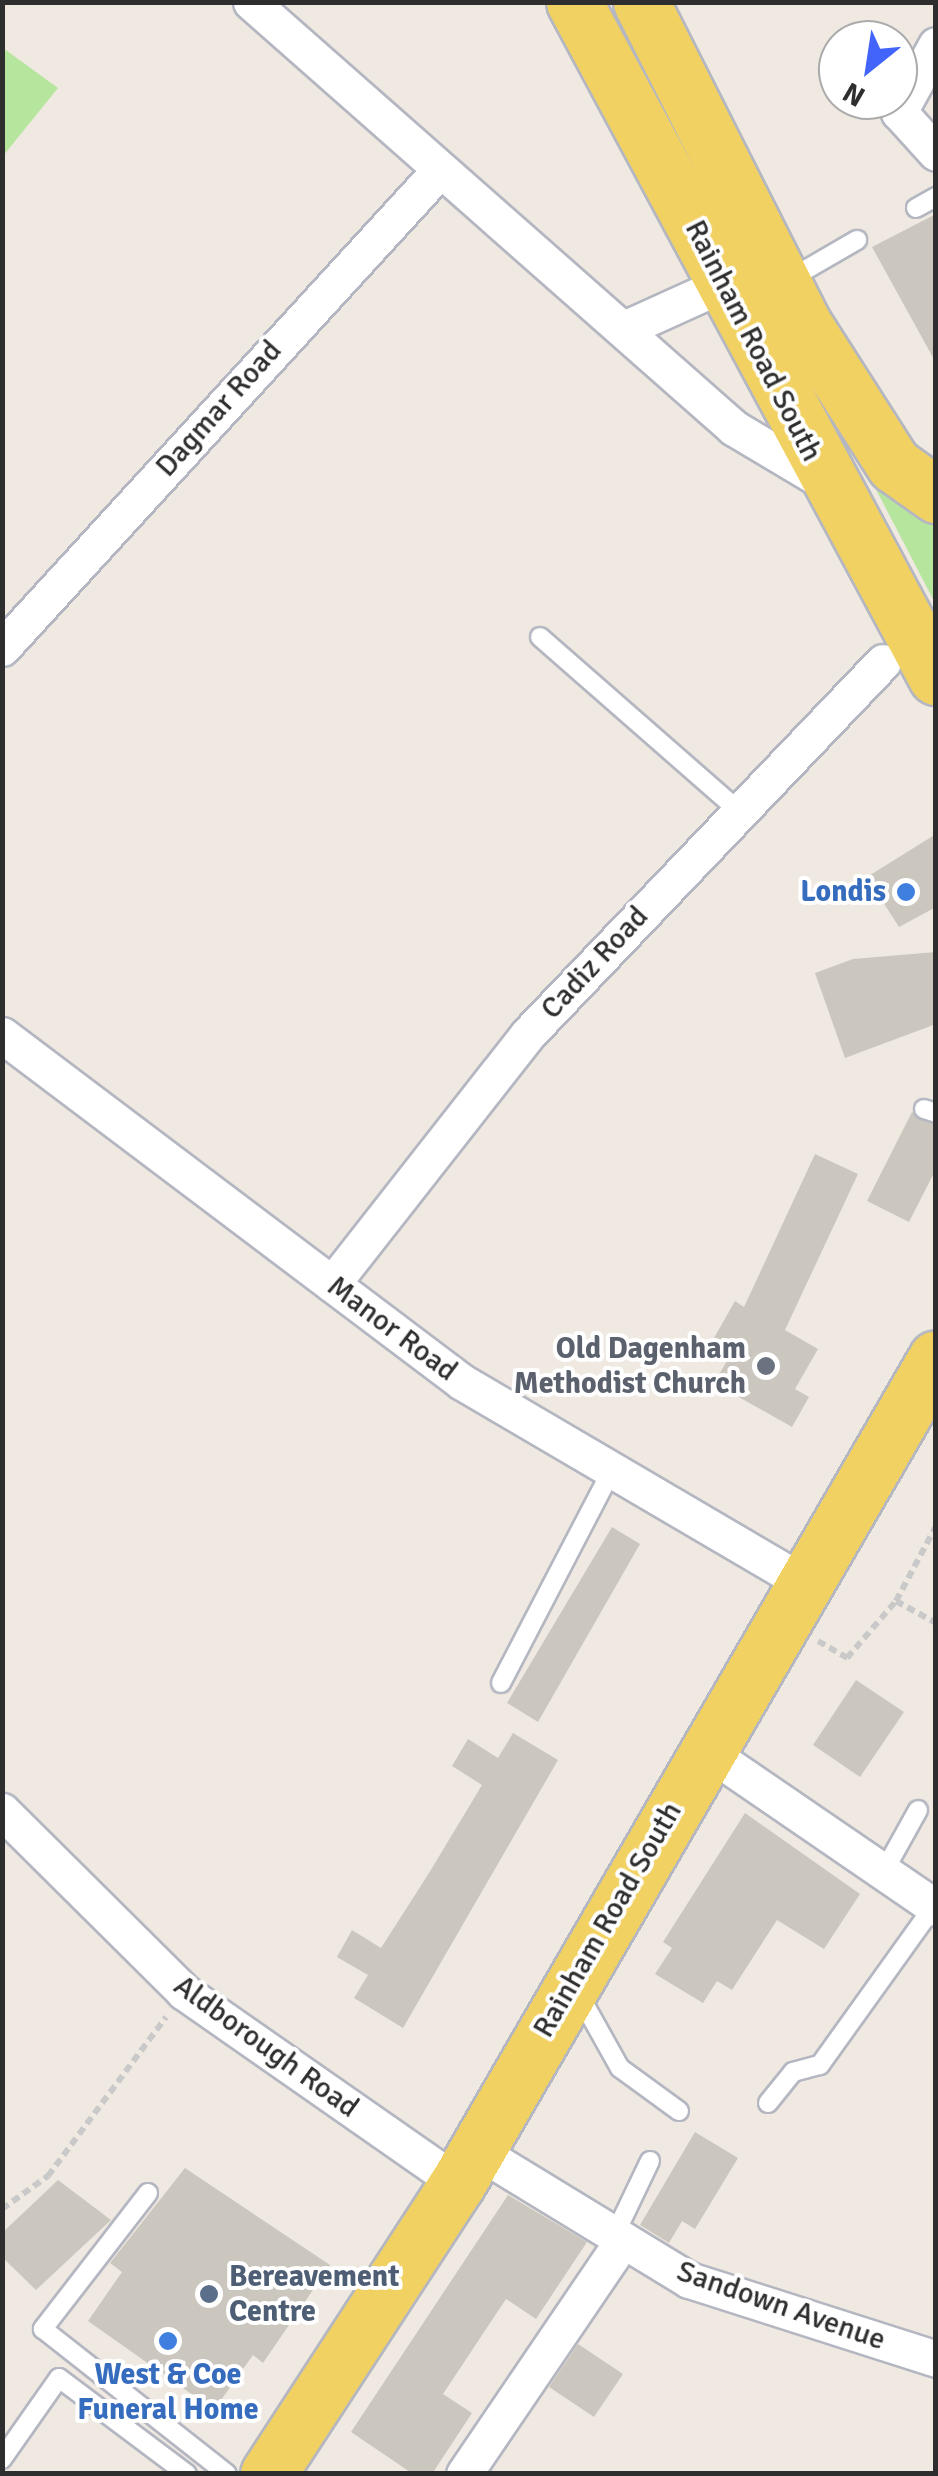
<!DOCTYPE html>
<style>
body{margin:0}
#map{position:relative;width:938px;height:2476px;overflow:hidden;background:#efe9e1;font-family:Signika,sans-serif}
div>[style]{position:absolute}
.green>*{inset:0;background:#b6e59e}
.building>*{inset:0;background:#cbc7bf}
.path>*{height:6px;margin-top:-3px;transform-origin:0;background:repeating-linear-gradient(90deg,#c9c9c9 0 8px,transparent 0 13px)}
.roads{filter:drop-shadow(2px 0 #b4b7c1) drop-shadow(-2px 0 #b4b7c1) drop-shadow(0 2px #b4b7c1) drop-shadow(0 -2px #b4b7c1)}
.service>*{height:18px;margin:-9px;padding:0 9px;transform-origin:9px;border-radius:9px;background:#fff}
.minor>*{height:35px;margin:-17.5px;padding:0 17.5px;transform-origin:17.5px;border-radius:17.5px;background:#fff}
.primary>*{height:55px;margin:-27.5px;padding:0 27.5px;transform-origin:27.5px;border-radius:27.5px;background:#f2d163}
.dots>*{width:28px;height:28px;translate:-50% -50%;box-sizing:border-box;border:5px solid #fff;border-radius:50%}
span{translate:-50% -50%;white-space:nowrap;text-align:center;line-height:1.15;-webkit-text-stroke:8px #fff;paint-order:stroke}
.street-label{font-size:30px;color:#2e2e2e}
.shop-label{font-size:30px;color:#366cbe;font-weight:700}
.right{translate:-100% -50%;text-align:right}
.worship-label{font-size:30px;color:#5b616d;font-weight:700}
.service-label{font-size:30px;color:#4e5e75;font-weight:700}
.left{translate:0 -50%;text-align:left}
.frame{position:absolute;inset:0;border:5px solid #2e2e2e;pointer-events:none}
.north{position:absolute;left:818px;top:20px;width:100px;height:100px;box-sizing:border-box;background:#fff;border:2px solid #ababab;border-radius:50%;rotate:210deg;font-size:28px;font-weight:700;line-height:40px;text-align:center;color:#2e2e2e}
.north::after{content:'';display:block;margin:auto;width:35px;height:45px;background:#4264fb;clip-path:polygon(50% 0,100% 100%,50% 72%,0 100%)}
</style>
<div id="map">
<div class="green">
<div style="clip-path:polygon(3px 48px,58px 88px,3px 156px)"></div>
<div style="clip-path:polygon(785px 314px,935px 498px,935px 603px)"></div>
</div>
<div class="building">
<div style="clip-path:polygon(936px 214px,936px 363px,872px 247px)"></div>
<div style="clip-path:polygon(936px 834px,936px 907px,899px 927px,867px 877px)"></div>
<div style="clip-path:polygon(936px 952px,936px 1024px,845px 1058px,815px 973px,853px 959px)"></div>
<div style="clip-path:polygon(912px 1112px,936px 1125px,936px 1169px,909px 1222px,867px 1201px)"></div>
<div style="clip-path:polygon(815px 1154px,858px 1174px,785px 1330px,818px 1349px,795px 1389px,809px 1397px,792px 1427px,714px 1383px,734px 1349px,714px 1338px,735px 1301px,744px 1307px)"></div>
<div style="clip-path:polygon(612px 1527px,640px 1544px,538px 1722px,507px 1703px)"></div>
<div style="clip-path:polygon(856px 1680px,904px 1712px,860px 1777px,813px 1745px)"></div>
<div style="clip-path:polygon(513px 1733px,558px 1760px,403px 2028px,354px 1998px,368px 1975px,337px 1957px,352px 1930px,381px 1948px,429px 1873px,482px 1785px,452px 1766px,468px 1739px,498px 1758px)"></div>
<div style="clip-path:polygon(745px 1813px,860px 1894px,824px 1949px,777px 1920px,732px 1990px,717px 1981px,703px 2003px,655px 1974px,672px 1948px,663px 1942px)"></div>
<div style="clip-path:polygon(695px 2132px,738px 2158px,695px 2229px,682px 2221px,669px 2243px,640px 2225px)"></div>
<div style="clip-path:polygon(185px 2168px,330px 2265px,263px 2363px,253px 2355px,214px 2410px,88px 2321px,122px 2272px,110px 2263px)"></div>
<div style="clip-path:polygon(58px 2180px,111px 2220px,36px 2290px,2px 2257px,2px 2233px)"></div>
<div style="clip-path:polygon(508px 2195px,587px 2242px,536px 2319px,506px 2299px,443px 2394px,472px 2413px,432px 2474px,413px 2474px,351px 2432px)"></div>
<div style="clip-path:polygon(578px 2344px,623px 2374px,594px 2417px,549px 2387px)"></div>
</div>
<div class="path">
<div style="left:896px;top:1601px;width:85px;rotate:-61.9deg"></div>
<div style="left:818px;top:1641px;width:34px;rotate:30deg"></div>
<div style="left:847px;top:1658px;width:75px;rotate:-49.3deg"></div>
<div style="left:896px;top:1601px;width:46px;rotate:28.8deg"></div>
<div style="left:2px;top:2209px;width:57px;rotate:-35.7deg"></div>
<div style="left:48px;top:2176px;width:198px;rotate:-53.4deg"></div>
</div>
<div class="roads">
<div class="service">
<div style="left:916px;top:208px;width:23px;rotate:-29deg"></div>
<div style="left:788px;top:280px;width:80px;rotate:-30.1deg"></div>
<div style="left:540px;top:637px;width:264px;rotate:41.2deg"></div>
<div style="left:924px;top:1109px;width:13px;rotate:18deg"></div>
<div style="left:501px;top:1683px;width:238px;rotate:-62.5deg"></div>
<div style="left:883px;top:1873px;width:72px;rotate:-60.9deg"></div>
<div style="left:578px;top:1993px;width:86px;rotate:60.8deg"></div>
<div style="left:620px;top:2068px;width:73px;rotate:36.1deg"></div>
<div style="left:768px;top:2103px;width:40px;rotate:-51deg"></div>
<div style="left:793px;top:2072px;width:28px;rotate:-15deg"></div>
<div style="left:820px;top:2065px;width:194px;rotate:-54.4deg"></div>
<div style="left:148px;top:2193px;width:172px;rotate:127.7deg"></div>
<div style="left:43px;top:2329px;width:234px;rotate:38.2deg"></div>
<div style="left:615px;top:2234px;width:81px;rotate:-64.4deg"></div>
<div style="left:2px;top:2459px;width:99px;rotate:-54.9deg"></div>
<div style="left:59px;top:2378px;width:160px;rotate:36.9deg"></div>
</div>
<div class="minor">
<div style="left:251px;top:2px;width:644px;rotate:41.41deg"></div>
<div style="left:734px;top:428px;width:104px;rotate:30.8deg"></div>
<div style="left:936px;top:45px;width:77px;rotate:118.9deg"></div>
<div style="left:899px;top:112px;width:55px;rotate:47.9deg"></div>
<div style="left:624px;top:329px;width:128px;rotate:-24.4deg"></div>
<div style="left:2px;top:648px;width:646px;rotate:-47.51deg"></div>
<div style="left:2px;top:1035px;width:576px;rotate:37.03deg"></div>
<div style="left:462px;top:1382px;width:401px;rotate:30.4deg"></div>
<div style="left:332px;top:1284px;width:318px;rotate:-51.9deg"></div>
<div style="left:528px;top:1034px;width:514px;rotate:-46.34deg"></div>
<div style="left:707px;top:1751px;width:278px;rotate:34.4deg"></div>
<div style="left:2px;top:1811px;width:257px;rotate:44.8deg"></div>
<div style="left:184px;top:1992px;width:334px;rotate:34.9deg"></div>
<div style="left:476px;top:2150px;width:250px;rotate:31.4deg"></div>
<div style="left:689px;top:2280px;width:259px;rotate:17.7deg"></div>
<div style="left:464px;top:2474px;width:283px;rotate:-55.8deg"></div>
</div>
<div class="primary">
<div style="left:574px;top:2px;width:766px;rotate:61.8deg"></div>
<div style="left:641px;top:2px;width:363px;rotate:63.2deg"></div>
<div style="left:805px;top:326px;width:165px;rotate:57.4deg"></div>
<div style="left:894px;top:465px;width:52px;rotate:35.5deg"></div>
<div style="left:268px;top:2474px;width:348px;rotate:-56.9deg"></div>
<div style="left:458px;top:2183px;width:953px;rotate:-59.91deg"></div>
</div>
</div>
<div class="dots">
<div style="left:906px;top:892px;background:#3f7fe0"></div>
<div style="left:766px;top:1366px;background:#6b7280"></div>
<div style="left:209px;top:2294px;background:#5c6f8a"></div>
<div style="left:168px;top:2341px;background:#3f7fe0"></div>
</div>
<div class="street-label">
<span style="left:753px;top:341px;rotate:63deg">Rainham Road South</span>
<span style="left:219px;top:409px;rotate:-48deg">Dagmar Road</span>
<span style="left:595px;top:963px;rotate:-47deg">Cadiz Road</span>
<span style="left:392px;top:1329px;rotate:37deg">Manor Road</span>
<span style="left:608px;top:1920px;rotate:-60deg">Rainham Road South</span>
<span style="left:266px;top:2047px;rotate:36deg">Aldborough Road</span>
<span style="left:781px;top:2306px;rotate:19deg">Sandown Avenue</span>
</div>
<div class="shop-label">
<span class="right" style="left:886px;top:892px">Londis</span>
<span style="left:168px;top:2392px">West &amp; Coe<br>Funeral Home</span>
</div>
<div class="worship-label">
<span class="right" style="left:746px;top:1366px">Old Dagenham<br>Methodist Church</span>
</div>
<div class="service-label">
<span class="left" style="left:229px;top:2294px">Bereavement<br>Centre</span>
</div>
<div class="frame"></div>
<div class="north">N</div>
</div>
